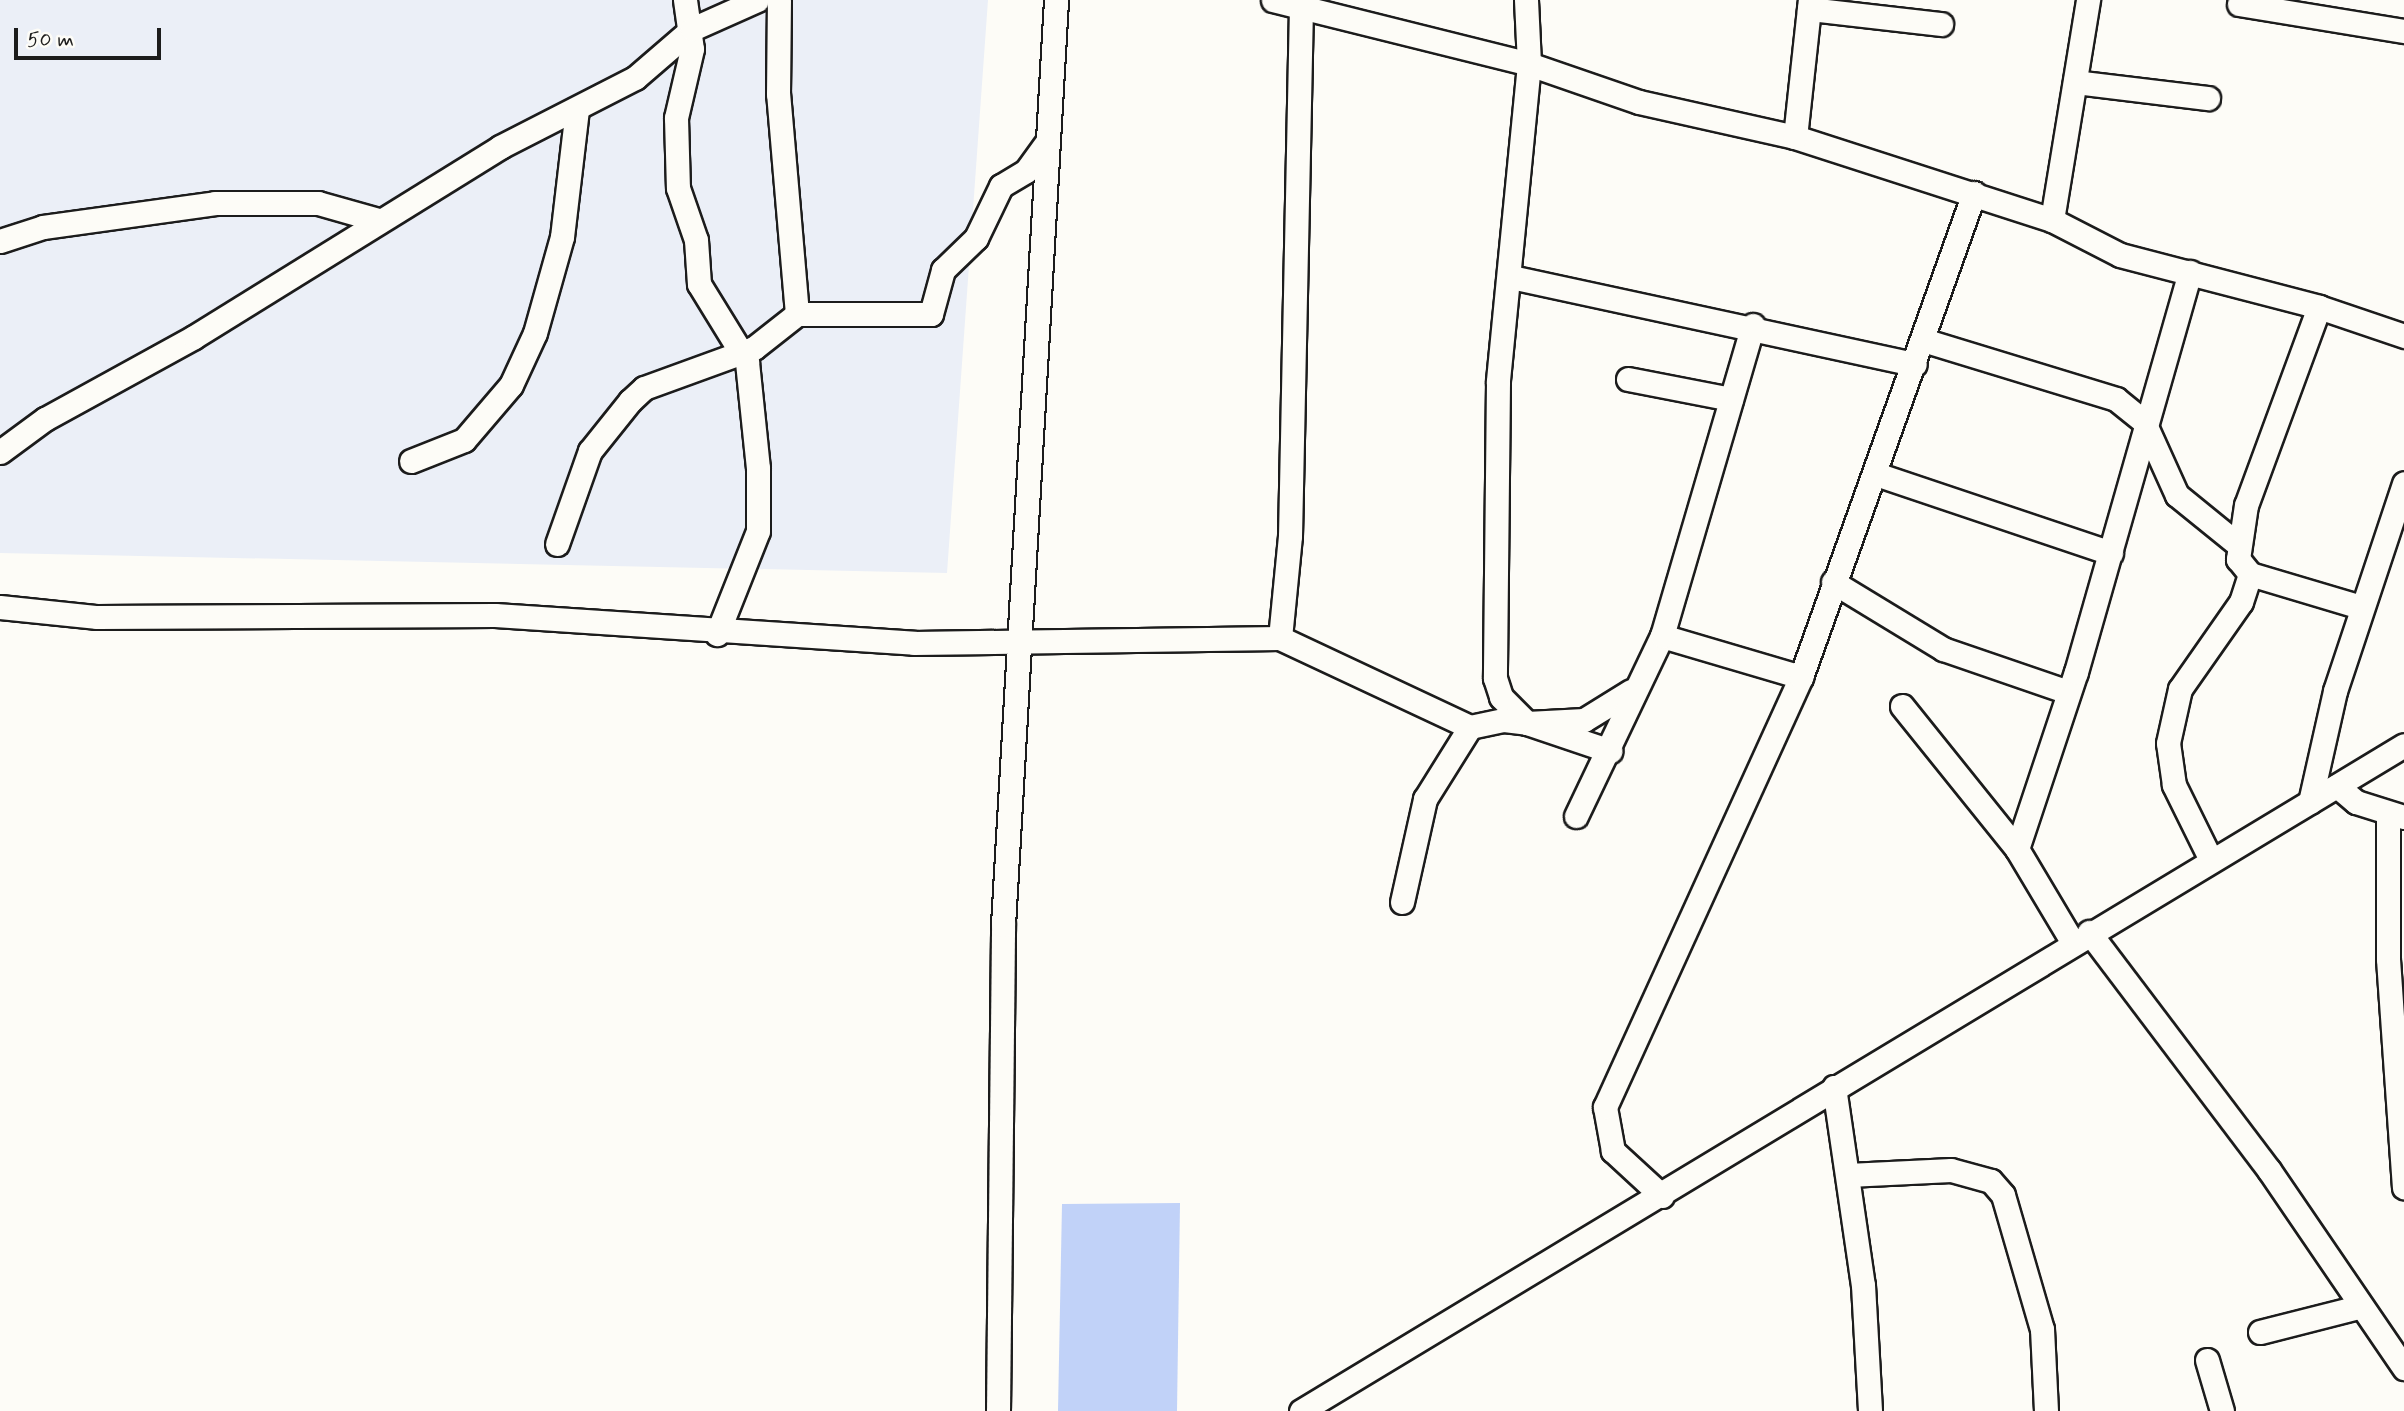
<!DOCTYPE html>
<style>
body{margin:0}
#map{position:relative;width:2404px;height:1411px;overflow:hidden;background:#fdfcf7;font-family:Mynerve,sans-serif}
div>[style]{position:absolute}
.built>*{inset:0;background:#ebeff7}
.building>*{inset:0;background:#c1d2f8}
.roads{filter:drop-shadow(2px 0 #1c1c1c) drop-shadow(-2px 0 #1c1c1c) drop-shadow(0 2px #1c1c1c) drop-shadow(0 -2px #1c1c1c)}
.minor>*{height:23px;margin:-11.5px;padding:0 11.5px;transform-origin:11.5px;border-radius:11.5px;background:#fdfcf7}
span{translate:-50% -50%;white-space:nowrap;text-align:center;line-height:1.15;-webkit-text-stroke:7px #fdfcf7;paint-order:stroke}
.scale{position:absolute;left:14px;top:28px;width:147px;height:32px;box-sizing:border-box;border:4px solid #1c1c1c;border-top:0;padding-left:9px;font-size:21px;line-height:24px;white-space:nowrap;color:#1c1c1c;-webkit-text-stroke:5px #fdfcf7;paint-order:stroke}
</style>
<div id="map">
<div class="built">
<div style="clip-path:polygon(0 0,988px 0,947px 573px,0 553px)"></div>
</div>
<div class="building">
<div style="clip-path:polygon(1180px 1203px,1177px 1411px,1058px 1411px,1062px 1204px)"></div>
</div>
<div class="roads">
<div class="minor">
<div style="left:685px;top:0;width:49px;rotate:81.9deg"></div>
<div style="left:692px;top:49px;width:71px;rotate:103.1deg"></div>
<div style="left:676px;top:118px;width:70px;rotate:88.4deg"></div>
<div style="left:678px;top:188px;width:55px;rotate:70.9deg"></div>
<div style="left:696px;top:240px;width:44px;rotate:86.1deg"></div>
<div style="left:699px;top:284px;width:92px;rotate:58.4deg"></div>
<div style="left:747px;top:362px;width:107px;rotate:84.1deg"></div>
<div style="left:758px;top:468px;width:63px;rotate:90deg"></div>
<div style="left:758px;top:531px;width:111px;rotate:111.7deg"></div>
<div style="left:1273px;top:0;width:264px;rotate:14deg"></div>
<div style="left:1529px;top:64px;width:116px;rotate:19.1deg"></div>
<div style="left:1639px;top:102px;width:160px;rotate:12.6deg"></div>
<div style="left:1795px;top:137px;width:270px;rotate:17.9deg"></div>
<div style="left:2052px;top:220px;width:76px;rotate:27.2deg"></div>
<div style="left:2120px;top:255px;width:206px;rotate:14.6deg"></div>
<div style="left:2319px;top:307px;width:90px;rotate:18.8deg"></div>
<div style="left:1526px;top:0;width:64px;rotate:87.3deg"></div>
<div style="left:1529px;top:64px;width:320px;rotate:95.6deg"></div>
<div style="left:1498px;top:382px;width:296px;rotate:90.6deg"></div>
<div style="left:1495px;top:678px;width:20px;rotate:72deg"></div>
<div style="left:1501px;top:697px;width:37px;rotate:45deg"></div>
<div style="left:1527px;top:723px;width:57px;rotate:-3deg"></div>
<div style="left:1584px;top:720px;width:55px;rotate:-31.7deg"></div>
<div style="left:2239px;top:4px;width:167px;rotate:9.3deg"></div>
<div style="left:1809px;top:9px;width:133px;rotate:6.5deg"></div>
<div style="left:2075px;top:82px;width:134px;rotate:6.9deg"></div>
<div style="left:1795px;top:137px;width:138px;rotate:-83.8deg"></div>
<div style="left:2052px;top:220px;width:223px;rotate:-80.7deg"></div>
<div style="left:0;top:241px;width:45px;rotate:-18deg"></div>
<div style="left:43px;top:227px;width:174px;rotate:-7.9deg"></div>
<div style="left:215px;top:203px;width:103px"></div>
<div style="left:318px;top:203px;width:62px;rotate:15.8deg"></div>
<div style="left:1511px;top:277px;width:413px;rotate:12.2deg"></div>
<div style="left:2319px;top:307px;width:211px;rotate:110.2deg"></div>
<div style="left:2246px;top:505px;width:55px;rotate:98.4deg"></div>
<div style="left:2238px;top:559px;width:19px;rotate:51deg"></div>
<div style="left:2250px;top:574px;width:116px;rotate:16.6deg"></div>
<div style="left:797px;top:314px;width:134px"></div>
<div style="left:931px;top:314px;width:46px;rotate:-74.7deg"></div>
<div style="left:943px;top:270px;width:46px;rotate:-44.1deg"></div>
<div style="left:976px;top:238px;width:58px;rotate:-64.3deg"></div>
<div style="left:1001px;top:186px;width:29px;rotate:-31deg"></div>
<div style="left:1026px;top:171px;width:36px;rotate:-54deg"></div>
<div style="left:1923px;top:340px;width:202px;rotate:17deg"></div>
<div style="left:2116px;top:399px;width:36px;rotate:39deg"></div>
<div style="left:2144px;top:422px;width:80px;rotate:65.7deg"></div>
<div style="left:2177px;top:495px;width:76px;rotate:39.1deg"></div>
<div style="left:1628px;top:379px;width:105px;rotate:11deg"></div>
<div style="left:0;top:452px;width:56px;rotate:-36.3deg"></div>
<div style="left:45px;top:419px;width:170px;rotate:-28.8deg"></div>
<div style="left:194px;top:337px;width:360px;rotate:-31.8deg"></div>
<div style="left:500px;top:147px;width:152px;rotate:-27.1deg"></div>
<div style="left:635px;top:78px;width:75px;rotate:-40.7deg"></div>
<div style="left:692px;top:29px;width:71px;rotate:-24deg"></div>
<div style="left:411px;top:461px;width:57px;rotate:-21.6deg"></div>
<div style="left:464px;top:440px;width:72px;rotate:-49.5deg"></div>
<div style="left:511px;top:385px;width:57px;rotate:-65.2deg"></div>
<div style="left:535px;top:333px;width:100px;rotate:-74.3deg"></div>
<div style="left:562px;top:237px;width:129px;rotate:-83.3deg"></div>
<div style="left:1876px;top:474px;width:248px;rotate:18.6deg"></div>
<div style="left:557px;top:544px;width:99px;rotate:-70.5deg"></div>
<div style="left:590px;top:451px;width:64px;rotate:-51.3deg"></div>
<div style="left:630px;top:401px;width:19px;rotate:-43deg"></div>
<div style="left:644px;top:388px;width:117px;rotate:-20deg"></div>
<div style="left:754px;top:348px;width:55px;rotate:-38.3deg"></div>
<div style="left:797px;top:314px;width:221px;rotate:-94.9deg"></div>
<div style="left:778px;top:94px;width:94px;rotate:-89.4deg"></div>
<div style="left:1833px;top:582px;width:129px;rotate:31.3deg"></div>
<div style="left:1943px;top:649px;width:132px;rotate:19deg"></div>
<div style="left:0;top:607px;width:98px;rotate:5.9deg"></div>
<div style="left:97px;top:617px;width:398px;rotate:-0.3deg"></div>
<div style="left:495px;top:615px;width:420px;rotate:3.8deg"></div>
<div style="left:914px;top:643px;width:366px;rotate:-0.8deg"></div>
<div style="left:1280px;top:638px;width:210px;rotate:25.1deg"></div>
<div style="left:1470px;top:727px;width:35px;rotate:-12deg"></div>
<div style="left:1504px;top:720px;width:23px;rotate:7deg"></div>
<div style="left:1527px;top:723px;width:88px;rotate:18.6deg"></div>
<div style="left:1662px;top:636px;width:145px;rotate:16.4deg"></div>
<div style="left:1280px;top:638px;width:102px;rotate:-84.4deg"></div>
<div style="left:1290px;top:536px;width:530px;rotate:-88.81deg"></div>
<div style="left:1902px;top:706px;width:184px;rotate:51.2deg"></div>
<div style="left:2017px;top:849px;width:109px;rotate:59.2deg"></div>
<div style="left:2337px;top:786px;width:25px;rotate:40deg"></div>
<div style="left:2356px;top:802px;width:50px;rotate:17.4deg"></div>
<div style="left:2310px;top:802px;width:114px;rotate:-77.3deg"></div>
<div style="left:2335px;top:691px;width:219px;rotate:-71.6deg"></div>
<div style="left:2388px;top:814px;width:145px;rotate:90deg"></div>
<div style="left:2388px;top:959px;width:229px;rotate:86deg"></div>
<div style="left:1576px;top:816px;width:199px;rotate:-64.5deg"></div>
<div style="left:1662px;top:636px;width:324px;rotate:-73.7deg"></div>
<div style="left:2017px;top:849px;width:187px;rotate:-71.6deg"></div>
<div style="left:2076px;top:672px;width:416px;rotate:-74.1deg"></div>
<div style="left:2211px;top:860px;width:84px;rotate:-116.3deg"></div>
<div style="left:2174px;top:785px;width:42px;rotate:-98.1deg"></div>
<div style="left:2168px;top:743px;width:55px;rotate:-77.5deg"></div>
<div style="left:2180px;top:689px;width:106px;rotate:-55deg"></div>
<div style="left:2241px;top:602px;width:29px;rotate:-72deg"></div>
<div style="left:1402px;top:902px;width:106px;rotate:-77.4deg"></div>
<div style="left:1425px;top:799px;width:85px;rotate:-58deg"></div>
<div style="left:2089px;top:932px;width:298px;rotate:52.9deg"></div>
<div style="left:2269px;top:1170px;width:240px;rotate:55.7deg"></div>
<div style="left:1834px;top:1087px;width:200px;rotate:81.7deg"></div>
<div style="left:1863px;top:1285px;width:126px;rotate:86.8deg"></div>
<div style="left:1848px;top:1175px;width:103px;rotate:-2.8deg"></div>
<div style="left:1951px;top:1170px;width:41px;rotate:15.4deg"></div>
<div style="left:1991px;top:1181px;width:18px;rotate:49deg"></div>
<div style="left:2003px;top:1195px;width:140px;rotate:73.8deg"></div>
<div style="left:2042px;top:1329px;width:82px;rotate:87.2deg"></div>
<div style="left:1662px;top:1196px;width:67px;rotate:-137.4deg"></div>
<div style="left:1613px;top:1151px;width:45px;rotate:-100.3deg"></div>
<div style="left:1605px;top:1107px;width:473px;rotate:-65.5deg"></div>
<div style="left:1801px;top:677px;width:514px;rotate:-70.33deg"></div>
<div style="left:2260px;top:1332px;width:101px;rotate:-14.3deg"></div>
<div style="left:2207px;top:1360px;width:53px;rotate:73.6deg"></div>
<div style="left:998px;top:1411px;width:486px;rotate:-89.4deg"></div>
<div style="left:1003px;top:925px;width:927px;rotate:-86.72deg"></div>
<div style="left:1301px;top:1411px;width:1288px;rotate:-31.12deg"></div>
</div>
</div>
<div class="scale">50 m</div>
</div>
